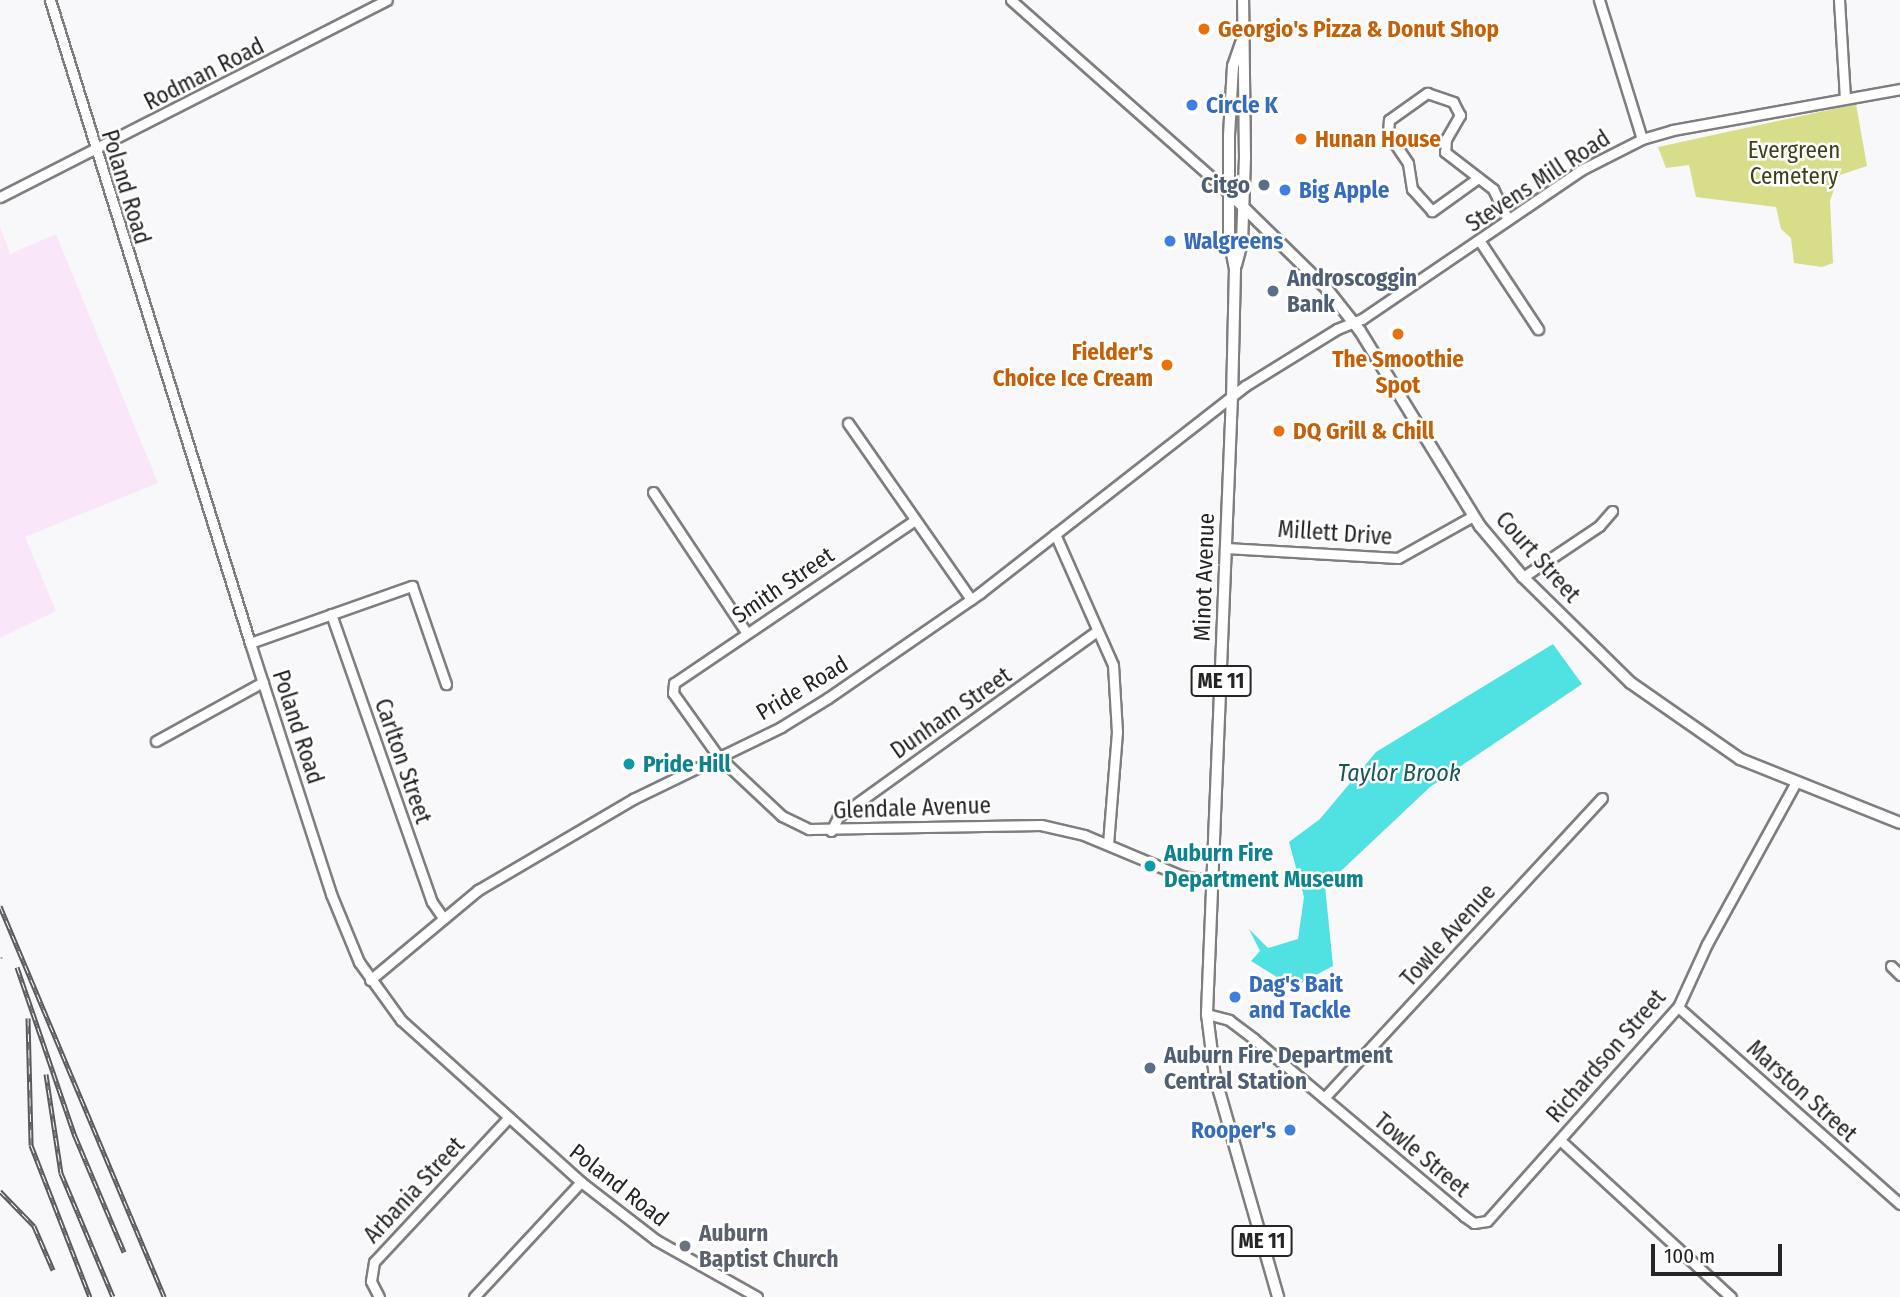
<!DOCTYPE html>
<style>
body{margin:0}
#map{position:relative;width:1900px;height:1297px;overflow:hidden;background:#f8f7fa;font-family:"Fira Sans Condensed",sans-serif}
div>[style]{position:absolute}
.industrial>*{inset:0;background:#f9e7f9}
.green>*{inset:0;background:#d7dd88}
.water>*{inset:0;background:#50e1e2}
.roads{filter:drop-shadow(2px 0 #7e7e80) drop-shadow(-2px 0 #7e7e80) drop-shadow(0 2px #7e7e80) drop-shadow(0 -2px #7e7e80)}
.minor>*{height:9px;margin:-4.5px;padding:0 4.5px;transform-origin:4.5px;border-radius:4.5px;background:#fff}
.major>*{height:10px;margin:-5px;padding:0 5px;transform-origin:5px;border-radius:5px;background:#fff}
.rail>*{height:5px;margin-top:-2.5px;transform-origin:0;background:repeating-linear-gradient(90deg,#fff 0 8px,#5a595b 0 16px);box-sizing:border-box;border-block:2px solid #5a595b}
.dots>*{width:19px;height:19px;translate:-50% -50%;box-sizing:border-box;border:4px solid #fff;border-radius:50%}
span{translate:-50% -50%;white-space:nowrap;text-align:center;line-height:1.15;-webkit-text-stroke:5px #fff;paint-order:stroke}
.shield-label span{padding:2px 5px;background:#fff;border:2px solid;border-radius:5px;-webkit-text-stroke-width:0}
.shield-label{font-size:21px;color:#262526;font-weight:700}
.food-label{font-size:23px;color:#c56008;font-weight:700}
.left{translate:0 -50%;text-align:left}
.right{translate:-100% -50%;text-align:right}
.street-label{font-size:23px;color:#262526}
.shop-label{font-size:23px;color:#366cbe;font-weight:700}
.park-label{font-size:23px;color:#3e4017}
.service-label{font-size:23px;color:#4e5e75;font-weight:700}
.culture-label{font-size:23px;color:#0d838f;font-weight:700}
.worship-label{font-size:23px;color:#5b616d;font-weight:700}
.water-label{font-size:24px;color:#195656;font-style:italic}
.scale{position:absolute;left:1651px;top:1244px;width:131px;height:32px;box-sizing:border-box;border:4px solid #262526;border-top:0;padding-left:9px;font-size:21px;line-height:24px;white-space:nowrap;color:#262526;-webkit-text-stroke:5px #fff;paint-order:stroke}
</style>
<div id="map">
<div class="industrial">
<div style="clip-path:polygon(0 227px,10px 254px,56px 234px,158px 483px,25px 537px,56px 611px,0 638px)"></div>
</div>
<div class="green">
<div style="clip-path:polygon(1856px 104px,1867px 166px,1840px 175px,1830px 200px,1833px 263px,1822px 267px,1794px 263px,1791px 238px,1781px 229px,1776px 207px,1696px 197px,1689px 165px,1666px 168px,1658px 147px)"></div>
</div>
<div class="water">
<div style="clip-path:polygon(1553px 644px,1582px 684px,1430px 787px,1325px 886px,1333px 966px,1293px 987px,1251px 961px,1260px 951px,1249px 929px,1268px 948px,1298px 939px,1304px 897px,1289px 842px,1320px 819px,1376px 752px)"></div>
</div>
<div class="roads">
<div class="minor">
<div style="left:50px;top:0;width:673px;rotate:72.72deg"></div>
<div style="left:250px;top:643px;width:264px;rotate:72.1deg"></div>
<div style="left:331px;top:894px;width:74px;rotate:67.6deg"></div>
<div style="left:359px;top:962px;width:72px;rotate:54.1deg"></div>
<div style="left:401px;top:1020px;width:242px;rotate:42deg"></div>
<div style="left:581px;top:1182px;width:95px;rotate:37.7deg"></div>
<div style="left:656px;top:1240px;width:116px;rotate:29.4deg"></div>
<div style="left:1011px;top:0;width:290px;rotate:41.5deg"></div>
<div style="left:1599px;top:0;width:145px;rotate:72.8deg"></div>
<div style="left:1839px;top:0;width:97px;rotate:86.5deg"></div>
<div style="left:1478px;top:178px;width:57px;rotate:144.3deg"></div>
<div style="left:1432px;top:211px;width:30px;rotate:-132deg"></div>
<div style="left:1412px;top:189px;width:26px;rotate:-99deg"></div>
<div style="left:1408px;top:163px;width:36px;rotate:-124deg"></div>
<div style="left:1388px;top:133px;width:13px;rotate:-86deg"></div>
<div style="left:1389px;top:120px;width:47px;rotate:-35.4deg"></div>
<div style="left:1427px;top:93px;width:28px;rotate:19deg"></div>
<div style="left:1453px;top:102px;width:15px;rotate:62deg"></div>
<div style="left:1460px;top:115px;width:28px;rotate:120deg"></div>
<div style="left:1446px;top:139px;width:13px;rotate:94deg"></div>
<div style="left:1445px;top:152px;width:61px;rotate:37.6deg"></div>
<div style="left:1493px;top:189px;width:34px;rotate:64deg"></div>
<div style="left:0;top:197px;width:434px;rotate:-27deg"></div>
<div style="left:1479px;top:240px;width:107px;rotate:56.5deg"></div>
<div style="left:848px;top:423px;width:215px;rotate:55.1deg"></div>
<div style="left:653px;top:492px;width:168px;rotate:56.4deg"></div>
<div style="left:915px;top:520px;width:291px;rotate:145.9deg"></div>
<div style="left:674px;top:683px;width:10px;rotate:96deg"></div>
<div style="left:673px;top:693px;width:77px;rotate:54.5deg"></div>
<div style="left:718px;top:756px;width:88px;rotate:43.2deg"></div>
<div style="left:782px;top:816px;width:30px;rotate:26deg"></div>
<div style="left:809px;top:829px;width:232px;rotate:-1deg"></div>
<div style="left:1041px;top:825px;width:44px;rotate:13.1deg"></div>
<div style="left:1084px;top:835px;width:106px;rotate:22.7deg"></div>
<div style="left:1182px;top:876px;width:30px;rotate:9deg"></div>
<div style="left:1055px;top:534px;width:143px;rotate:66.1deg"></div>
<div style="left:1113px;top:665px;width:67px;rotate:86.6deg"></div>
<div style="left:1117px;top:732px;width:112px;rotate:94.6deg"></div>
<div style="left:1226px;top:548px;width:172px;rotate:3.3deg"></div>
<div style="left:1398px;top:558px;width:86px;rotate:-29.2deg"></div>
<div style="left:1523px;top:577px;width:92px;rotate:-33.9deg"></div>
<div style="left:1599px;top:526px;width:20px;rotate:-49deg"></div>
<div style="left:331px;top:614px;width:305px;rotate:70.7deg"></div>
<div style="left:432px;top:902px;width:19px;rotate:55deg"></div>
<div style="left:250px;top:643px;width:172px;rotate:-19.4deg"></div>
<div style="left:412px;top:586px;width:104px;rotate:70.9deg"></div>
<div style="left:156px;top:741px;width:122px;rotate:-28.9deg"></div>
<div style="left:831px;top:831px;width:16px;rotate:-63deg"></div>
<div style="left:838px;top:817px;width:319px;rotate:-35.7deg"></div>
<div style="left:1891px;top:966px;width:13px;rotate:45deg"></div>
<div style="left:370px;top:980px;width:141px;rotate:-39.8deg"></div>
<div style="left:478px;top:890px;width:180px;rotate:-30.4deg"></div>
<div style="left:633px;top:799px;width:165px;rotate:-25.9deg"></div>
<div style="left:781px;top:727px;width:55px;rotate:-31.7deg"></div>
<div style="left:828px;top:698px;width:185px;rotate:-34.6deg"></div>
<div style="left:980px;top:593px;width:336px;rotate:-38deg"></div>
<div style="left:1245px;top:386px;width:108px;rotate:-31.8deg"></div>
<div style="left:1337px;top:329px;width:27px;rotate:-22deg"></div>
<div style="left:1362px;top:319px;width:265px;rotate:-34.2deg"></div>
<div style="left:1581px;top:170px;width:68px;rotate:-26.9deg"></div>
<div style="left:1642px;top:139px;width:32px;rotate:-16deg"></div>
<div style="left:1673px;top:130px;width:231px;rotate:-10.2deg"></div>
<div style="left:1678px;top:1007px;width:297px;rotate:41.6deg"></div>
<div style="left:1207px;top:1014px;width:23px;rotate:15deg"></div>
<div style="left:1229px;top:1020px;width:31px;rotate:37deg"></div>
<div style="left:1254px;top:1039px;width:275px;rotate:40.1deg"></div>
<div style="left:1464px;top:1216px;width:12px;rotate:35deg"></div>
<div style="left:1474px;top:1223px;width:13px;rotate:-9deg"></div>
<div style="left:1487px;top:1221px;width:287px;rotate:-48.3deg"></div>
<div style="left:1678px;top:1007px;width:69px;rotate:-65.3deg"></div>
<div style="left:1707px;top:944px;width:183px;rotate:-61.2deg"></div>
<div style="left:1324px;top:1098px;width:409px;rotate:-47.2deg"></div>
<div style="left:1560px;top:1140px;width:232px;rotate:42.6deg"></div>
<div style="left:379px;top:1297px;width:18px;rotate:-117deg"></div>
<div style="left:371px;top:1281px;width:19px;rotate:-81deg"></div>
<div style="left:374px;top:1262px;width:198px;rotate:-47deg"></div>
<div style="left:474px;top:1297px;width:157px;rotate:-47.1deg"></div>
</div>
<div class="major">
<div style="left:1241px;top:43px;width:24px;rotate:109deg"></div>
<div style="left:1233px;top:66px;width:69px;rotate:93.3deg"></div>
<div style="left:1229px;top:135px;width:103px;rotate:90deg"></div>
<div style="left:1229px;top:238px;width:31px;rotate:79deg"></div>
<div style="left:1235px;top:268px;width:128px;rotate:91.3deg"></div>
<div style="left:1232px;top:396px;width:619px;rotate:92.32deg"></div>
<div style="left:1207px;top:1014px;width:64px;rotate:82.8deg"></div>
<div style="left:1215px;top:1077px;width:229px;rotate:74deg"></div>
<div style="left:1228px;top:192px;width:139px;rotate:44.4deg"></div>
<div style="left:1327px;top:289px;width:53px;rotate:51.8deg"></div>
<div style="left:1360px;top:331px;width:229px;rotate:58.4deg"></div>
<div style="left:1480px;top:526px;width:67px;rotate:49.9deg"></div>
<div style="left:1523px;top:577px;width:151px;rotate:44.5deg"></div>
<div style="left:1631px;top:683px;width:133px;rotate:34.9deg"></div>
<div style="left:1740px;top:759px;width:172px;rotate:21.8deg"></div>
<div style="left:1236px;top:265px;width:23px;rotate:-75deg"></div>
<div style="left:1242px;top:243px;width:85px;rotate:-88deg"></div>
<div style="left:1245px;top:158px;width:158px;rotate:-90.7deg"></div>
</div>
</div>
<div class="rail">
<div style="left:0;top:906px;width:424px;rotate:67.2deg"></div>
<div style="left:0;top:957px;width:1px;rotate:90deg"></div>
<div style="left:17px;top:967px;width:179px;rotate:71.1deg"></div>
<div style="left:75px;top:1136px;width:126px;rotate:67.1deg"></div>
<div style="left:28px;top:1018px;width:127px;rotate:88.6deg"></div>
<div style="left:31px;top:1145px;width:163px;rotate:68.8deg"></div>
<div style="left:46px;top:1074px;width:100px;rotate:81.4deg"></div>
<div style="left:61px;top:1173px;width:134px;rotate:67.2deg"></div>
<div style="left:0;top:1191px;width:49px;rotate:45.8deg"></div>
<div style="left:34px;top:1226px;width:48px;rotate:66.6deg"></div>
</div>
<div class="dots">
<div style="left:1204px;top:29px;background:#e8710a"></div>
<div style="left:1192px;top:105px;background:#3f7fe0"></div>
<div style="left:1301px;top:139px;background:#e8710a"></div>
<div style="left:1264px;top:185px;background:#5c6f8a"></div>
<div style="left:1285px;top:190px;background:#3f7fe0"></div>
<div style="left:1170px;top:241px;background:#3f7fe0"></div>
<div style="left:1273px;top:291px;background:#5c6f8a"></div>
<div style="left:1398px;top:334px;background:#e8710a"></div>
<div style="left:1167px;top:365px;background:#e8710a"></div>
<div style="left:1279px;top:431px;background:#e8710a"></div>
<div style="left:629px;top:764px;background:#0f9aa8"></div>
<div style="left:1150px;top:866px;background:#0f9aa8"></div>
<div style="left:1235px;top:997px;background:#3f7fe0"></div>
<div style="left:1150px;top:1068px;background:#5c6f8a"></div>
<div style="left:1290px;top:1130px;background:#3f7fe0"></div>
<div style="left:685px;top:1246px;background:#6b7280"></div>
</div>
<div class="shield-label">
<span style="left:1221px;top:681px">ME 11</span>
<span style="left:1262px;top:1241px">ME 11</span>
</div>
<div class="food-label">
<span class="left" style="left:1218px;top:29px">Georgio's Pizza &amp; Donut Shop</span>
<span class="left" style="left:1315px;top:139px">Hunan House</span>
<span class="right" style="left:1153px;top:365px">Fielder's<br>Choice Ice Cream</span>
<span style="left:1398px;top:372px">The Smoothie<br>Spot</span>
<span class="left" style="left:1293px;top:431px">DQ Grill &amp; Chill</span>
</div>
<div class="street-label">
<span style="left:204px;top:74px;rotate:-27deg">Rodman Road</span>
<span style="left:1538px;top:181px;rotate:-33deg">Stevens Mill Road</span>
<span style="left:126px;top:187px;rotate:73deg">Poland Road</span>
<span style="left:1335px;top:533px;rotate:4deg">Millett Drive</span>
<span style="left:1538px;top:557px;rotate:48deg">Court Street</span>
<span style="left:1204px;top:577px;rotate:-88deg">Minot Avenue</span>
<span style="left:783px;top:585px;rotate:-34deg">Smith Street</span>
<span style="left:802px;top:688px;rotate:-31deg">Pride Road</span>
<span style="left:951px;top:713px;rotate:-35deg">Dunham Street</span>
<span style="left:298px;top:727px;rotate:72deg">Poland Road</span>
<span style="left:403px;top:761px;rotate:71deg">Carlton Street</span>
<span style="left:912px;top:808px;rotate:-2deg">Glendale Avenue</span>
<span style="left:1448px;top:935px;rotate:-48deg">Towle Avenue</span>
<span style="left:1606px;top:1056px;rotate:-49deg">Richardson Street</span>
<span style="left:1802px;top:1091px;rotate:42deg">Marston Street</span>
<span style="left:1422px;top:1155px;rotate:40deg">Towle Street</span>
<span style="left:619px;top:1185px;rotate:38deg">Poland Road</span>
<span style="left:414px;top:1190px;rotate:-47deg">Arbania Street</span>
</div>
<div class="shop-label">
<span class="left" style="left:1206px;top:105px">Circle K</span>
<span class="left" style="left:1299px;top:190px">Big Apple</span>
<span class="left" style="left:1184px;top:241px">Walgreens</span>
<span class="left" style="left:1249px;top:997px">Dag's Bait<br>and Tackle</span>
<span class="right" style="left:1276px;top:1130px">Rooper's</span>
</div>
<div class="park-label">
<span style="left:1794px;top:163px">Evergreen<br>Cemetery</span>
</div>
<div class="service-label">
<span class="right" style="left:1250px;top:185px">Citgo</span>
<span class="left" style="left:1287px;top:291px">Androscoggin<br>Bank</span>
<span class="left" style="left:1164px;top:1068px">Auburn Fire Department<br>Central Station</span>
</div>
<div class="culture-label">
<span class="left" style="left:643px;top:764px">Pride Hill</span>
<span class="left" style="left:1164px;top:866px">Auburn Fire<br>Department Museum</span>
</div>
<div class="worship-label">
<span class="left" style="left:699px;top:1246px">Auburn<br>Baptist Church</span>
</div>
<div class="water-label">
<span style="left:1399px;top:774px">Taylor Brook</span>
</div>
<div class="scale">100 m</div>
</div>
